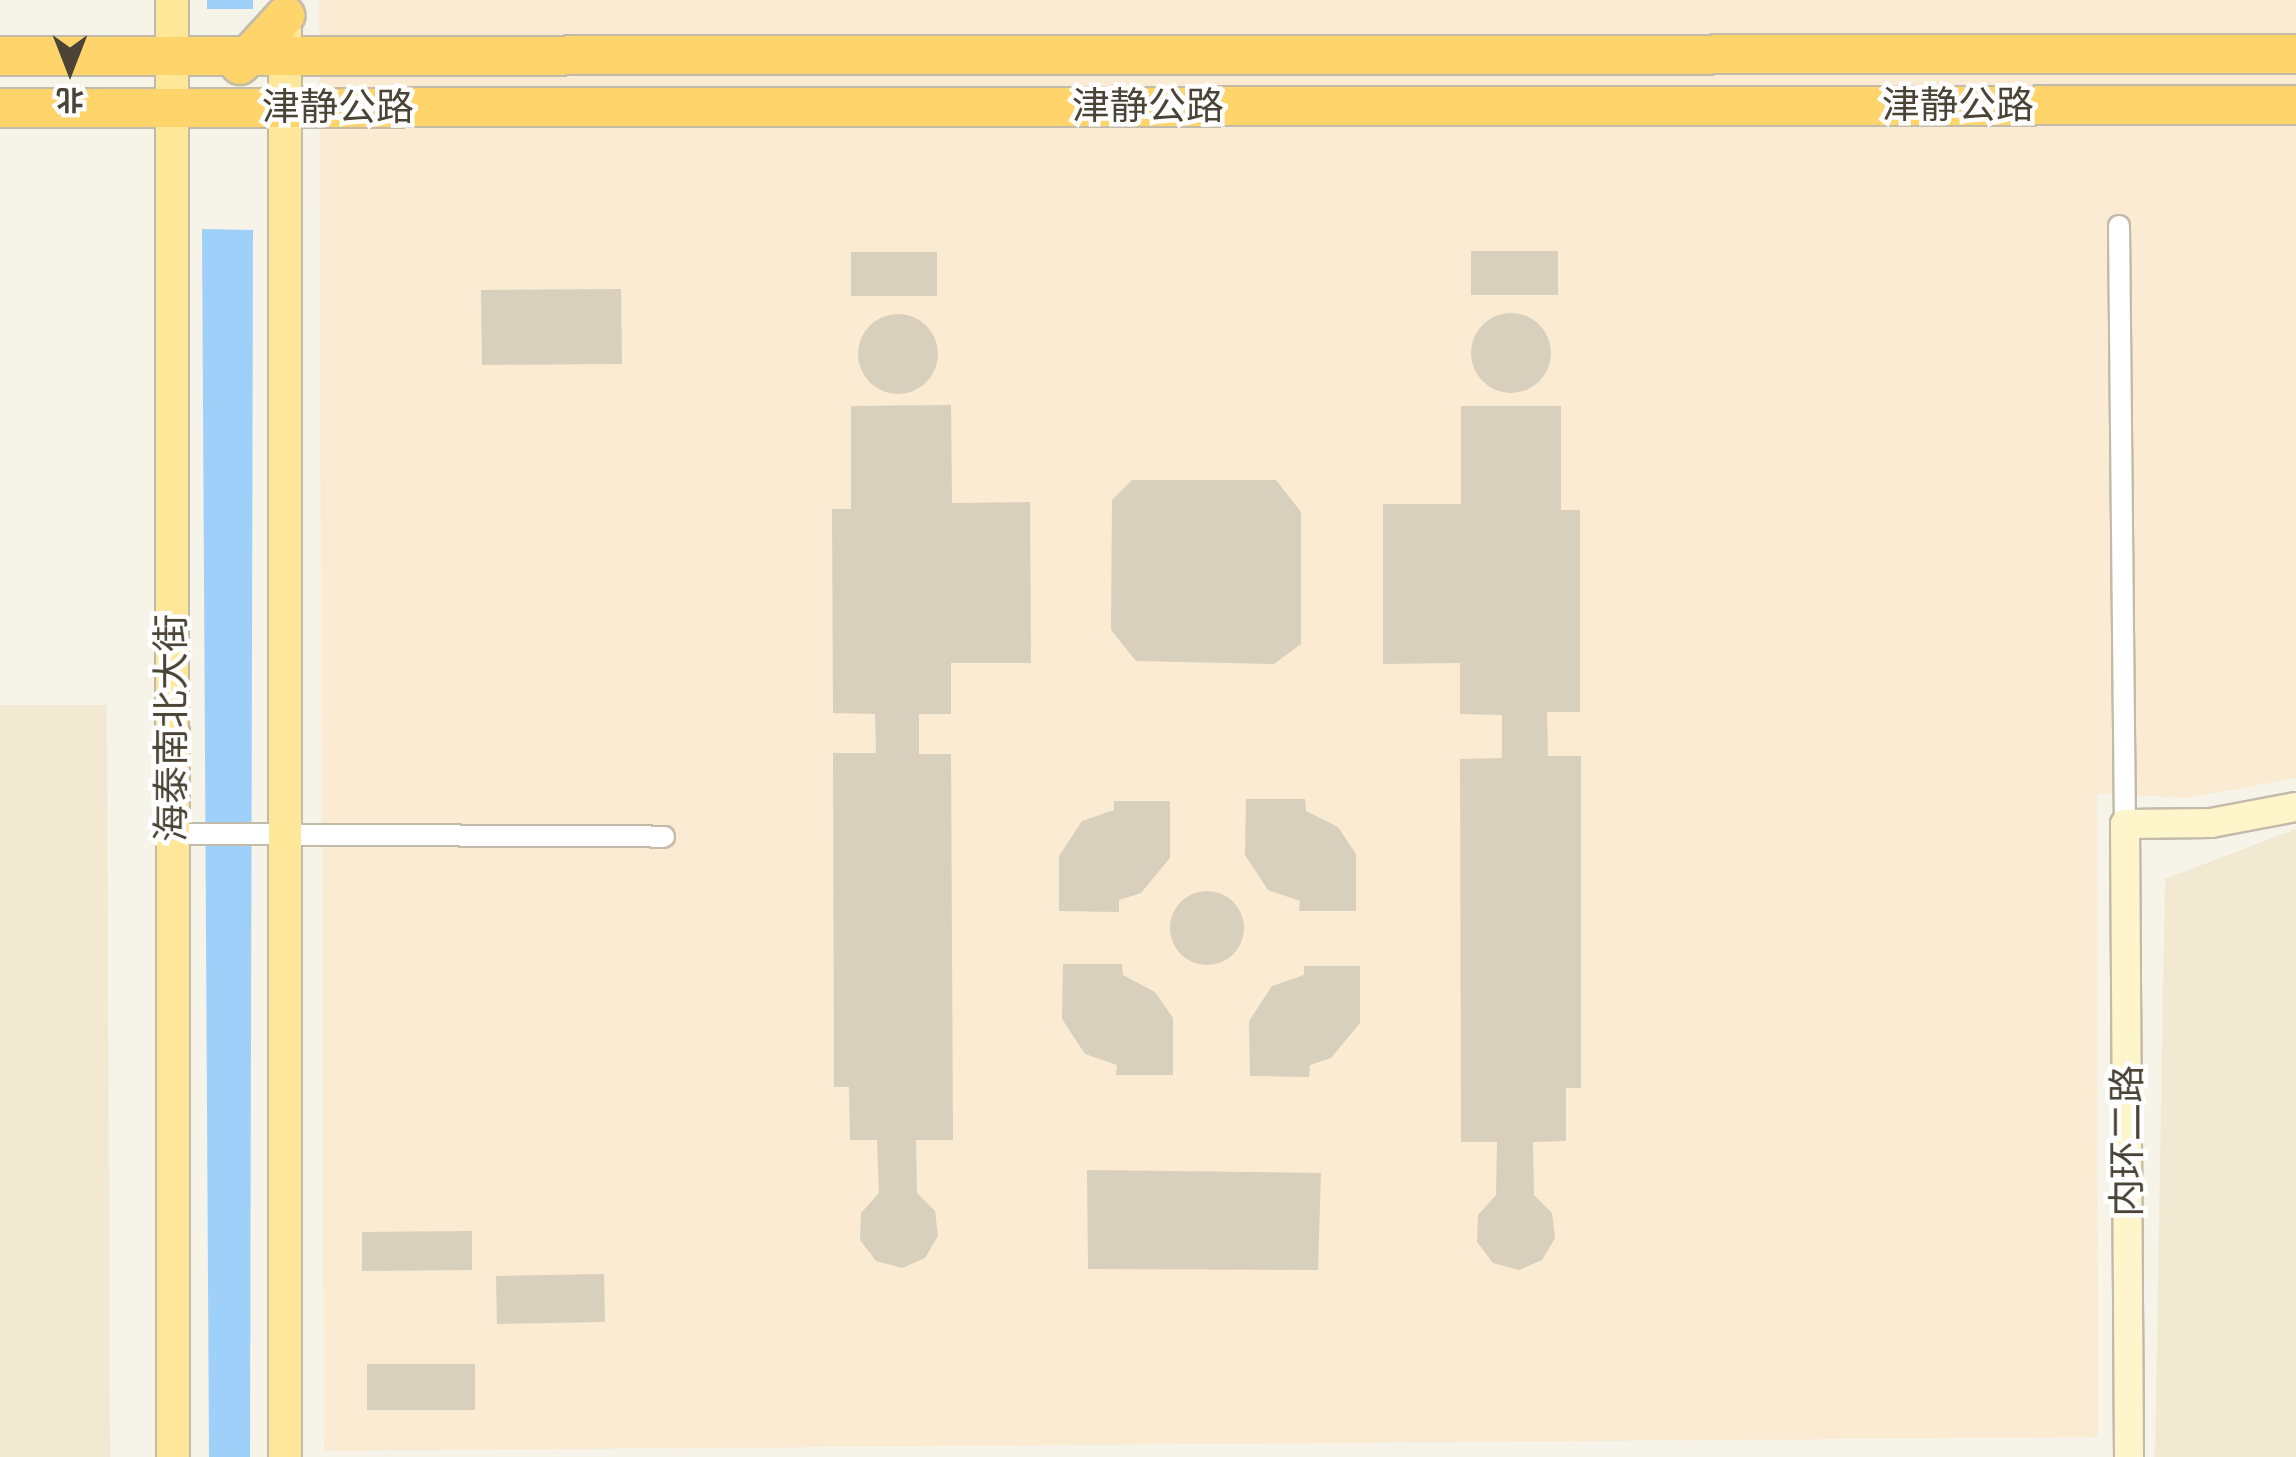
<!DOCTYPE html>
<meta charset="utf-8">
<style>
body{margin:0}
#map{position:relative;width:2296px;height:1457px;overflow:hidden;background:#f6f3e9;font-family:"Titillium Web","Noto Sans SC",sans-serif}
div>[style]{position:absolute}
.commercial>*{inset:0;background:#faebd2}
.education>*{inset:0;background:#f1e9d1}
.water>*{inset:0;background:#9fd0f9}
.building>*{inset:0;background:#d9cfbd}
.round{border-radius:50%}
.roads{filter:drop-shadow(2px 0 #c3bbaa) drop-shadow(-2px 0 #c3bbaa) drop-shadow(0 2px #c3bbaa) drop-shadow(0 -2px #c3bbaa)}
.street>*{height:20px;margin:-10px;padding:0 10px;transform-origin:10px;border-radius:10px;background:#fff}
.secondary>*{height:28px;margin:-14px;padding:0 14px;transform-origin:14px;border-radius:14px;background:#fff5ca}
.primary>*{height:32px;margin:-16px;padding:0 16px;transform-origin:16px;border-radius:16px;background:#ffe799}
.highway>*{height:38px;margin:-19px;padding:0 19px;transform-origin:19px;border-radius:19px;background:#ffd56b}
span{translate:-50% -50%;white-space:nowrap;text-align:center;line-height:1.15;-webkit-text-stroke:9px #fff;paint-order:stroke}
.street-label{font-size:38px;color:#4b4436}
.north{position:absolute;left:20px;top:20px;width:100px;height:100px;-webkit-text-stroke:8px #fff;paint-order:stroke;rotate:180deg;font-size:28px;font-weight:700;line-height:40px;text-align:center;color:#4b4436}
.north::after{content:'';display:block;margin:auto;width:35px;height:45px;background:#4b4436;clip-path:polygon(50% 0,100% 100%,50% 72%,0 100%)}
</style>
<div id="map">
<div class="commercial">
<div style="clip-path:polygon(319px 0,2296px 0,2296px 778px,2187px 798px,2097px 793px,2098px 1437px,324px 1451px)"></div>
</div>
<div class="education">
<div style="clip-path:polygon(0 705px,107px 705px,110px 1457px,0 1457px)"></div>
<div style="clip-path:polygon(2296px 829px,2296px 1457px,2155px 1457px,2165px 879px)"></div>
</div>
<div class="water">
<div style="clip-path:polygon(207px 0,253px 0,253px 9px,207px 9px)"></div>
<div style="clip-path:polygon(202px 229px,253px 230px,250px 1457px,209px 1457px)"></div>
</div>
<div class="building">
<div style="clip-path:polygon(1471px 251px,1558px 251px,1558px 295px,1471px 295px)"></div>
<div style="clip-path:polygon(851px 252px,937px 252px,937px 296px,851px 296px)"></div>
<div style="clip-path:polygon(621px 289px,622px 364px,482px 365px,481px 290px)"></div>
<div class="round" style="left:1471px;top:313px;width:80px;height:80px"></div>
<div class="round" style="left:858px;top:314px;width:80px;height:80px"></div>
<div style="clip-path:polygon(951px 405px,952px 503px,1030px 502px,1031px 663px,951px 663px,951px 714px,919px 714px,919px 754px,951px 754px,953px 1140px,916px 1140px,917px 1193px,935px 1211px,938px 1236px,925px 1258px,902px 1268px,876px 1261px,860px 1240px,861px 1213px,879px 1193px,877px 1140px,850px 1140px,849px 1087px,834px 1087px,833px 753px,876px 753px,875px 714px,833px 713px,832px 509px,851px 509px,851px 406px)"></div>
<div style="clip-path:polygon(1461px 406px,1561px 406px,1561px 510px,1580px 510px,1580px 712px,1547px 712px,1548px 756px,1581px 756px,1581px 1088px,1566px 1088px,1566px 1141px,1533px 1142px,1534px 1195px,1552px 1213px,1555px 1238px,1542px 1260px,1519px 1270px,1493px 1263px,1477px 1242px,1478px 1215px,1496px 1195px,1497px 1142px,1461px 1142px,1460px 759px,1502px 758px,1502px 715px,1460px 714px,1460px 663px,1383px 664px,1383px 504px,1461px 504px)"></div>
<div style="clip-path:polygon(1132px 480px,1276px 480px,1301px 512px,1301px 644px,1274px 664px,1136px 661px,1111px 630px,1112px 500px)"></div>
<div style="clip-path:polygon(1246px 799px,1305px 799px,1306px 811px,1338px 827px,1356px 854px,1356px 911px,1299px 911px,1300px 901px,1268px 890px,1245px 855px)"></div>
<div style="clip-path:polygon(1114px 801px,1170px 801px,1170px 858px,1141px 893px,1119px 900px,1119px 912px,1059px 911px,1059px 856px,1082px 821px,1114px 810px)"></div>
<div class="round" style="left:1170px;top:891px;width:74px;height:74px"></div>
<div style="clip-path:polygon(1063px 964px,1122px 964px,1123px 975px,1155px 992px,1173px 1018px,1173px 1075px,1116px 1075px,1117px 1065px,1085px 1054px,1062px 1019px)"></div>
<div style="clip-path:polygon(1304px 966px,1360px 966px,1360px 1023px,1331px 1058px,1310px 1065px,1309px 1077px,1250px 1076px,1249px 1021px,1272px 986px,1304px 975px)"></div>
<div style="clip-path:polygon(1087px 1170px,1321px 1173px,1318px 1270px,1088px 1269px)"></div>
<div style="clip-path:polygon(472px 1231px,472px 1270px,362px 1271px,362px 1232px)"></div>
<div style="clip-path:polygon(604px 1274px,605px 1322px,497px 1324px,496px 1276px)"></div>
<div style="clip-path:polygon(367px 1364px,475px 1364px,475px 1410px,367px 1410px)"></div>
</div>
<div class="roads">
<div class="street">
<div style="left:2119px;top:226px;width:598px;rotate:89.43deg"></div>
<div style="left:171px;top:834px;width:493px;rotate:0.3deg"></div>
</div>
<div class="secondary">
<div style="left:2129px;top:1457px;width:633px;rotate:-90.36deg"></div>
<div style="left:2125px;top:824px;width:86px;rotate:-0.7deg"></div>
<div style="left:2211px;top:823px;width:86px;rotate:-10.7deg"></div>
</div>
<div class="primary">
<div style="left:172px;top:0;width:1457px;rotate:89.96deg"></div>
<div style="left:285px;top:1457px;width:1425px;rotate:-90deg"></div>
</div>
<div class="highway">
<div style="left:0;top:56px;width:2296px;rotate:-0.05deg"></div>
<div style="left:240px;top:65px;width:67px;rotate:-47.4deg"></div>
<div style="left:0;top:108px;width:2296px;rotate:-0.07deg"></div>
</div>
</div>
<div class="street-label">
<span style="left:1958px;top:105px">津静公路</span>
<span style="left:1148px;top:106px">津静公路</span>
<span style="left:338px;top:107px">津静公路</span>
<span style="left:171px;top:728px;rotate:-90deg">海泰南北大街</span>
<span style="left:2127px;top:1141px;rotate:-90deg">内环二路</span>
</div>
<div class="north">北</div>
</div>
